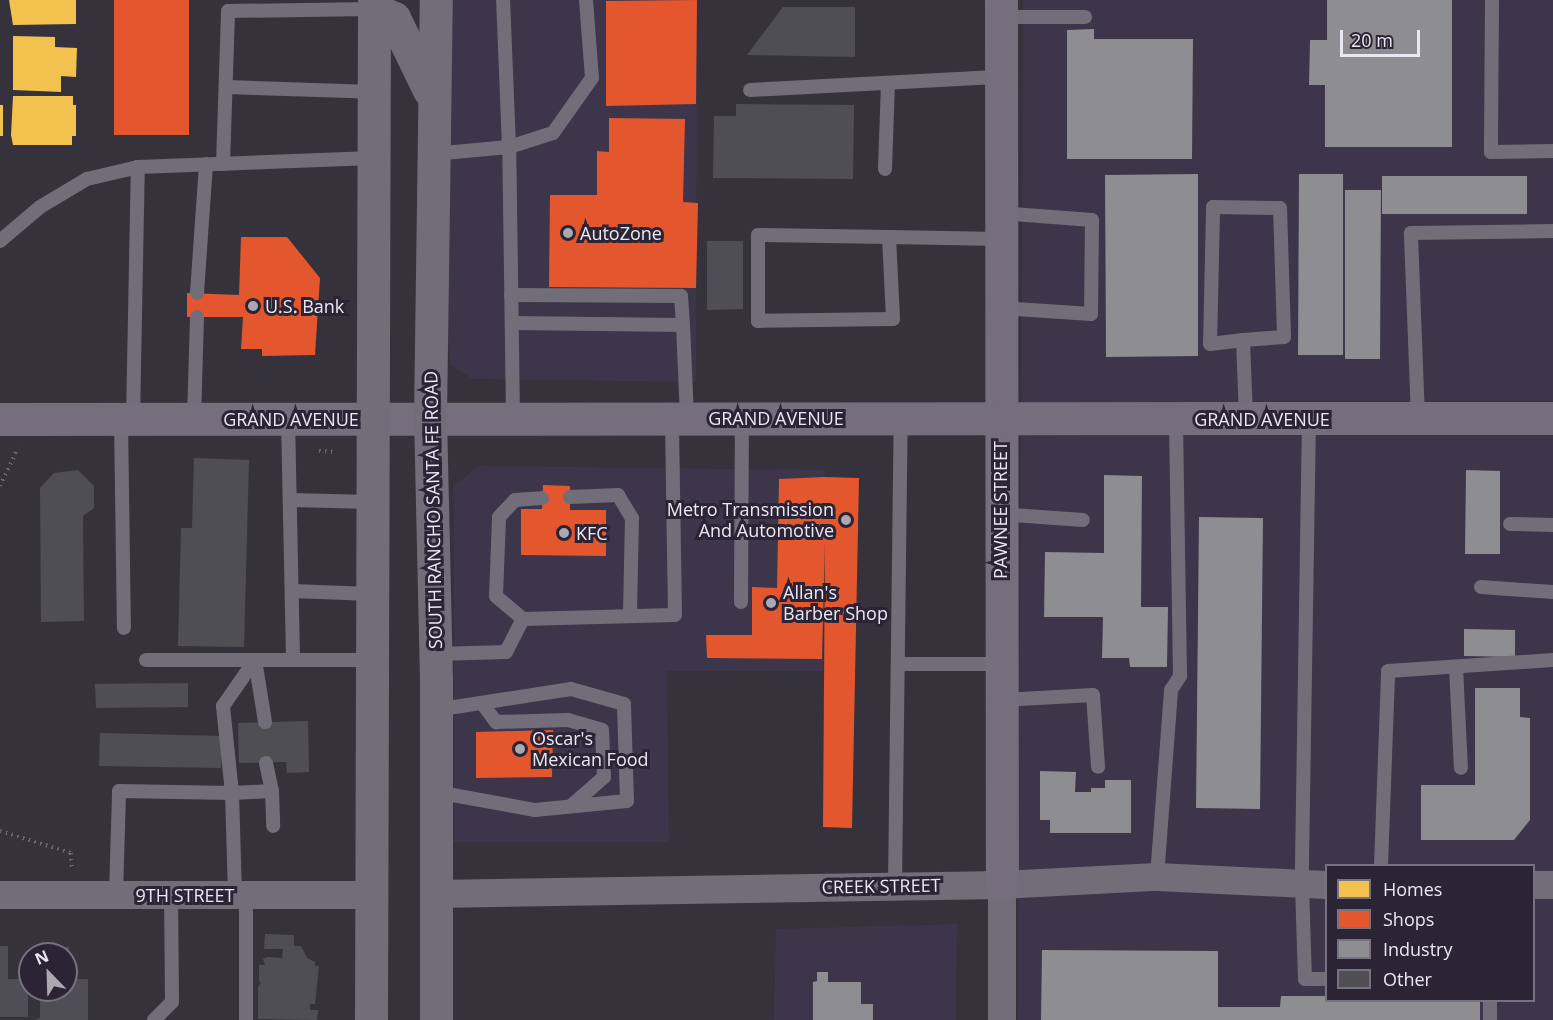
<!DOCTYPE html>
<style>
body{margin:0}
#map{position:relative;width:1553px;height:1020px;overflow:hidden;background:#35323b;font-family:"Open Sans",sans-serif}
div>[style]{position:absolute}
.built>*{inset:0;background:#3d354a}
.homes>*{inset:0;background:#f2c14e}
.shops>*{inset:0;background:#e4572e}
.industry>*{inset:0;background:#8d8d92}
.building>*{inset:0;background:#504e55}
.path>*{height:4px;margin-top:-2px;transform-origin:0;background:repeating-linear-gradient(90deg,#6b6872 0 1.5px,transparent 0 6px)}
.lane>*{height:14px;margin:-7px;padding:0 7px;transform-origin:7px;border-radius:7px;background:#716e79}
.street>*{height:28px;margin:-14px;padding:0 14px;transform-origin:14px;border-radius:14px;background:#716e79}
.secondary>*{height:33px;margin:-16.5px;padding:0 16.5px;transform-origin:16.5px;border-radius:16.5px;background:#756f7d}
.primary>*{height:33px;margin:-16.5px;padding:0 16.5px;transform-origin:16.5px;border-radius:16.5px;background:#716e79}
.dots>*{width:16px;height:16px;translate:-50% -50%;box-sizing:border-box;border:3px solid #2a2435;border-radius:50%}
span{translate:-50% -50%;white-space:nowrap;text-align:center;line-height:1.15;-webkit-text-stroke:6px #2a2435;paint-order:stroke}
.poi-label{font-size:18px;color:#ebe7f2}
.left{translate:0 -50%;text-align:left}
.right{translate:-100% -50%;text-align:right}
.street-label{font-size:18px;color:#ebe7f2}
.legend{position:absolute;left:1325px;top:864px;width:210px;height:138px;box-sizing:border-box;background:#2a2435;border:2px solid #777281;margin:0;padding:8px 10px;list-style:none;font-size:18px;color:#ebe7f2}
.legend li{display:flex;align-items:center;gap:12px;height:30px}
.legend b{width:30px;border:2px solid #777281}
.north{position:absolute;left:18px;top:942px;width:60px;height:60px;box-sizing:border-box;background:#2a2435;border:2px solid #777281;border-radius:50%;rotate:337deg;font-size:16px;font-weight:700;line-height:24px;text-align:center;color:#ebe7f2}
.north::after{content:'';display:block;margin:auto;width:21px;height:27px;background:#aba8b2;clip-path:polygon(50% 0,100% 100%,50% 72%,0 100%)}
.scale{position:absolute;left:1340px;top:30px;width:80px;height:27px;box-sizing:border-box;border:3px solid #ebe7f2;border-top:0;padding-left:8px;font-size:18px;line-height:21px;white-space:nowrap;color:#ebe7f2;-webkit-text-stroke:4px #2a2435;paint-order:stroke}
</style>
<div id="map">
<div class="built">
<div style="clip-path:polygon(449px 0,697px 0,696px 382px,473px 379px,451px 365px,447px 340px)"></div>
<div style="clip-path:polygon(evenodd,1023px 0,1553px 0,1553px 1020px,1018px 1020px,1023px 0,1326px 866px,1534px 866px,1534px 1000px,1326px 1000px,1326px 866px)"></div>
<div style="clip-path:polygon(479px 466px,825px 470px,823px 671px,667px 671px,669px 842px,454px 842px,454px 486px)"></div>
<div style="clip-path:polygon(957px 924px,956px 1020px,774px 1020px,776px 929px)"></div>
</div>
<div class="homes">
<div style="clip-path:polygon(9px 0,76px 0,76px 24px,13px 25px)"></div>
<div style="clip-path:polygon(13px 36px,55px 37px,55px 47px,77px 48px,76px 77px,61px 76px,61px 92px,13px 90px)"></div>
<div style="clip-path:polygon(13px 96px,73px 96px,73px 105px,76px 105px,76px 136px,72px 136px,72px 145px,13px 145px,11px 135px)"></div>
<div style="clip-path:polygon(0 105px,3px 105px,3px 136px,0 136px)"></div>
</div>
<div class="shops">
<div style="clip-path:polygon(114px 0,189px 0,189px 135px,114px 135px)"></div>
<div style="clip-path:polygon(697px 0,696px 104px,606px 106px,606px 1px)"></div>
<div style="clip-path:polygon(609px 118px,685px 119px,683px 202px,698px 203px,696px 288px,549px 287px,550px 195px,597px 195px,597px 151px,609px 152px)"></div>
<div style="clip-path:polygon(241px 237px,287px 237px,320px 278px,315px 355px,262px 356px,262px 349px,241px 349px,243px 317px,187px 317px,187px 293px,239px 295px)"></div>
<div style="clip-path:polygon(825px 477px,859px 478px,852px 828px,823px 827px,825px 541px,822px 659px,707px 658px,706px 635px,752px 635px,752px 587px,777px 588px,779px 479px)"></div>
<div style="clip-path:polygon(543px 485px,570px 486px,570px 510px,606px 510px,606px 556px,521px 555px,521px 509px,542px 509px)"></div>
<div style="clip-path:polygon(553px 730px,552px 777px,476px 778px,476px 732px)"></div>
</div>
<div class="industry">
<div style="clip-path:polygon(1327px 0,1452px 0,1452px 147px,1325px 147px,1325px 85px,1309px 85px,1310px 40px,1327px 40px)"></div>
<div style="clip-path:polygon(1094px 29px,1094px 39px,1193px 39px,1192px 159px,1067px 159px,1067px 30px)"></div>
<div style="clip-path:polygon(1198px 174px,1198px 356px,1106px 357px,1105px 175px)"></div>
<div style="clip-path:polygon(1299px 174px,1343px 174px,1343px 355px,1298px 355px)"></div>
<div style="clip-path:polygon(1382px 176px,1527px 176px,1527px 214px,1382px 214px)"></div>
<div style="clip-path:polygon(1345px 190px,1381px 190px,1380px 359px,1345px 359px)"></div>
<div style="clip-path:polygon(1466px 470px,1500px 471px,1500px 554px,1465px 554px)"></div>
<div style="clip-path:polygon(1104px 475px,1142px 476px,1141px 607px,1168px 607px,1167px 667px,1130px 667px,1129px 658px,1102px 658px,1103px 617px,1044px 617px,1045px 552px,1104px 553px)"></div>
<div style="clip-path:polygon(1199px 517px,1263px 518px,1260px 809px,1196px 808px)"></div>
<div style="clip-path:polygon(1464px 629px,1515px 630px,1515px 657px,1464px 656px)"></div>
<div style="clip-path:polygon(1475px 688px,1520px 688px,1520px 717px,1530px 718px,1530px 820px,1514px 840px,1421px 840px,1421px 785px,1475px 785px)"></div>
<div style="clip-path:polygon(1040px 771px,1076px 772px,1075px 792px,1091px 792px,1091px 788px,1105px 788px,1105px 780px,1131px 780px,1131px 833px,1050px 833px,1050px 820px,1040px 820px)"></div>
<div style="clip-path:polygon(1042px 950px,1218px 951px,1218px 1007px,1280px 1007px,1281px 996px,1326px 996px,1326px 1000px,1480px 1000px,1480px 1020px,1041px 1020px)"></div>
<div style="clip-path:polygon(817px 972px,828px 972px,828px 982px,861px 982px,861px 1004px,873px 1004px,873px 1020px,813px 1020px,813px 982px,817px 981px)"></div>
</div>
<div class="building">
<div style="clip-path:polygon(783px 7px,855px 7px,855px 57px,747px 55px)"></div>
<div style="clip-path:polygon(736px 104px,854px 105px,853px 179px,713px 178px,714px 116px,736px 116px)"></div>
<div style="clip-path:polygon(707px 241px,743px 241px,743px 309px,707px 310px)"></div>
<div style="clip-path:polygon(194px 458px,249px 460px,244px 647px,178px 646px,181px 528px,192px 528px)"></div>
<div style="clip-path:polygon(78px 470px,94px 486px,94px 508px,83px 516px,84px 621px,41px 622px,40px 488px,54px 473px)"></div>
<div style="clip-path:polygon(188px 683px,188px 707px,96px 708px,95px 684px)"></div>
<div style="clip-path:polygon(308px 721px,309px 772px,287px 773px,286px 762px,239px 763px,238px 723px)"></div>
<div style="clip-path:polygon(100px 733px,222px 736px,221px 768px,99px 766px)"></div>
<div style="clip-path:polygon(265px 934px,294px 935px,294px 946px,301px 946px,307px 958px,315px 962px,315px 966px,319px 966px,315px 1004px,310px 1004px,310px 1010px,318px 1010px,317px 1020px,258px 1019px,258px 987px,261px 982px,259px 982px,259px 965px,265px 965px,263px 959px,267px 957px,282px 958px,283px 949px,264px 949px)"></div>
<div style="clip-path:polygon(0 946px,8px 946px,8px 979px,28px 979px,28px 1017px,0 1017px)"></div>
<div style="clip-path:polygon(69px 947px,69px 979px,88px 979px,88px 1020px,35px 1020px,40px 1018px,40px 990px,66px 990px,66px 954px,38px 954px,38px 948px)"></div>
</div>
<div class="path">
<div style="left:319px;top:451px;width:15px;rotate:4deg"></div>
<div style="left:0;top:486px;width:42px;rotate:-64.7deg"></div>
<div style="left:0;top:831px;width:74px;rotate:17.2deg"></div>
<div style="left:71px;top:853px;width:17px;rotate:87deg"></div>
</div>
<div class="lane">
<div style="left:1492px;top:0;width:152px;rotate:90.4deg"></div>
<div style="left:1491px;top:152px;width:62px;rotate:-0.9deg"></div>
<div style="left:1001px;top:17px;width:84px"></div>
<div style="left:226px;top:87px;width:147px;rotate:1.9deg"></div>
<div style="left:750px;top:90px;width:251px;rotate:-3deg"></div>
<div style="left:433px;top:154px;width:76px;rotate:-5.3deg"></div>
<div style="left:509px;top:147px;width:147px;rotate:-92.3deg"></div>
<div style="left:223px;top:164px;width:153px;rotate:-88.1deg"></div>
<div style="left:228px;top:11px;width:145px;rotate:-0.8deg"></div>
<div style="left:885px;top:169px;width:86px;rotate:-88deg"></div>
<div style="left:1001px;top:213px;width:91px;rotate:4.4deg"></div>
<div style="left:1092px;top:220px;width:94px;rotate:90.6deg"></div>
<div style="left:1091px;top:314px;width:90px;rotate:-176.2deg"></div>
<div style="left:889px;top:237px;width:82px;rotate:87.2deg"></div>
<div style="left:893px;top:319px;width:135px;rotate:179.2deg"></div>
<div style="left:758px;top:321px;width:86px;rotate:-90deg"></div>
<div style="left:758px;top:235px;width:131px;rotate:0.9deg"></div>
<div style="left:889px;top:237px;width:112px;rotate:1deg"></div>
<div style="left:0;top:241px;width:52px;rotate:-40.4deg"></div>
<div style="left:40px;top:207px;width:55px;rotate:-30.8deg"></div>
<div style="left:87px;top:179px;width:52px;rotate:-13.2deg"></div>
<div style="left:197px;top:293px;width:129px;rotate:-86deg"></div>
<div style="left:511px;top:295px;width:170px;rotate:0.3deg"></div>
<div style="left:681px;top:296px;width:29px;rotate:86deg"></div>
<div style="left:512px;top:323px;width:171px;rotate:0.7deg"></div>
<div style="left:683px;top:325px;width:93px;rotate:87.5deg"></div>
<div style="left:1243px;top:340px;width:33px;rotate:173deg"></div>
<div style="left:1210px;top:344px;width:137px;rotate:-88.7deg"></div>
<div style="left:1213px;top:207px;width:67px;rotate:0.9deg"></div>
<div style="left:1280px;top:208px;width:129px;rotate:88.2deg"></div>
<div style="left:1284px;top:337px;width:41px;rotate:175.8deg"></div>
<div style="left:1243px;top:340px;width:79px;rotate:87.8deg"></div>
<div style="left:513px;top:417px;width:270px;rotate:-90.8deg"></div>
<div style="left:509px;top:147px;width:46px;rotate:-17.7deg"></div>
<div style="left:553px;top:133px;width:67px;rotate:-54.7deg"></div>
<div style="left:592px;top:78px;width:78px;rotate:-94.4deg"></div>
<div style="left:1309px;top:418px;width:467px;rotate:90.9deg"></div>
<div style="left:1302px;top:885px;width:94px;rotate:88.2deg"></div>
<div style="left:1305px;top:979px;width:21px"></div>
<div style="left:1418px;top:418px;width:185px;rotate:-92.2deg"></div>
<div style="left:1411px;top:233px;width:142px;rotate:-0.8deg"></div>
<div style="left:121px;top:419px;width:209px;rotate:89.2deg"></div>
<div style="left:133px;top:419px;width:252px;rotate:-88.9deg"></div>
<div style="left:138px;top:167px;width:235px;rotate:-2.2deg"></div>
<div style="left:194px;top:419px;width:102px;rotate:-88.3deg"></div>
<div style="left:288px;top:419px;width:241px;rotate:88.8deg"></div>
<div style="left:570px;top:497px;width:48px;rotate:-2.4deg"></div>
<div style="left:618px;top:495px;width:27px;rotate:59deg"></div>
<div style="left:632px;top:518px;width:98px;rotate:91.2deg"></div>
<div style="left:290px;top:500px;width:82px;rotate:1.4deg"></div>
<div style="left:1000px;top:514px;width:83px;rotate:4.1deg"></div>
<div style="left:1510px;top:524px;width:43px;rotate:1.3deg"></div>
<div style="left:1481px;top:587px;width:72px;rotate:4deg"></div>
<div style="left:292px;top:591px;width:80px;rotate:2.1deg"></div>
<div style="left:741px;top:602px;width:184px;rotate:-89.7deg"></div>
<div style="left:523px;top:619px;width:35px;rotate:-140deg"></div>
<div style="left:496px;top:596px;width:79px;rotate:-87.8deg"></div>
<div style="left:499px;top:517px;width:23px;rotate:-47deg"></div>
<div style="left:515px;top:500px;width:27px;rotate:-4deg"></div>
<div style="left:436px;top:654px;width:70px;rotate:-1.6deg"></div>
<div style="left:506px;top:652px;width:37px;rotate:-63deg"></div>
<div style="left:523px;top:619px;width:152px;rotate:-1.5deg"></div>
<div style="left:675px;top:615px;width:197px;rotate:-90.9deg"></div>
<div style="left:146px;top:660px;width:226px"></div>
<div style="left:255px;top:660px;width:56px;rotate:124.8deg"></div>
<div style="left:223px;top:706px;width:87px;rotate:84.1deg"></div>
<div style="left:232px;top:793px;width:40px;rotate:-2.9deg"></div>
<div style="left:272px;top:791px;width:35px;rotate:88deg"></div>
<div style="left:255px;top:660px;width:63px;rotate:80.8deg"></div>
<div style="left:898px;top:664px;width:102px"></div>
<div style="left:1456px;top:667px;width:101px;rotate:87.2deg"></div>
<div style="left:1002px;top:700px;width:91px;rotate:-3.1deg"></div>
<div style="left:1093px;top:695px;width:72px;rotate:86deg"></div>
<div style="left:482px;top:703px;width:24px;rotate:54deg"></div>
<div style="left:496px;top:722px;width:72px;rotate:-1.6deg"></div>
<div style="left:568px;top:720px;width:35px;rotate:16deg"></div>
<div style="left:602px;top:730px;width:47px;rotate:87.6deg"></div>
<div style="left:604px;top:777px;width:44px;rotate:138.7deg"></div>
<div style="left:266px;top:763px;width:29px;rotate:78deg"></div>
<div style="left:436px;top:792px;width:101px;rotate:10.3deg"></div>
<div style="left:535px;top:810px;width:92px;rotate:-5.6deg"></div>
<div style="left:627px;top:801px;width:97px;rotate:-91.8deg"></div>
<div style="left:624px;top:704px;width:55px;rotate:-164.2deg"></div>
<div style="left:571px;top:689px;width:137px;rotate:171.2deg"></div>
<div style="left:1381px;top:866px;width:195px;rotate:-87.9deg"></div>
<div style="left:1388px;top:671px;width:165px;rotate:-3.8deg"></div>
<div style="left:1157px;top:877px;width:188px;rotate:-85.7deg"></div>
<div style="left:1171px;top:690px;width:17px;rotate:-57deg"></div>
<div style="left:1180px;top:676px;width:257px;rotate:-90.9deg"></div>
<div style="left:895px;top:886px;width:467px;rotate:-89.3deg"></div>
<div style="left:116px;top:895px;width:104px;rotate:-88.3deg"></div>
<div style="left:119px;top:791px;width:113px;rotate:1deg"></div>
<div style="left:232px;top:793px;width:102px;rotate:88.3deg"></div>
<div style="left:246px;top:895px;width:125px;rotate:90deg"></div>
<div style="left:154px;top:1020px;width:25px;rotate:-45deg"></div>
<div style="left:172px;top:1002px;width:107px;rotate:-90.5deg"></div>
<div style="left:1490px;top:1020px;width:20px;rotate:-90deg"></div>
</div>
<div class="street">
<div style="left:1002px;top:885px;width:135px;rotate:90deg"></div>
<div style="left:1534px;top:885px;width:19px"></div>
<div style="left:435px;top:894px;width:567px;rotate:-0.91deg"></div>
<div style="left:1002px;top:885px;width:155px;rotate:-3deg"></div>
<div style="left:1157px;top:877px;width:169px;rotate:2.7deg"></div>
<div style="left:0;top:895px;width:371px"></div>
</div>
<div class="secondary">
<div style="left:1001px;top:0;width:885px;rotate:89.94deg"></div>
<div style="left:0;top:419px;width:1553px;rotate:-0.04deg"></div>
</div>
<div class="primary">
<div style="left:373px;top:9px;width:23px;rotate:23deg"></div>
<div style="left:394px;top:18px;width:80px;rotate:64.1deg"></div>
<div style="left:371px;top:1020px;width:1020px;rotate:-89.83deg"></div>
<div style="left:436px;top:1020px;width:340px;rotate:-90deg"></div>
<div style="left:436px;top:680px;width:263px;rotate:-91.3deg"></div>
<div style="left:430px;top:417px;width:417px;rotate:-89.2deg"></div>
</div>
<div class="dots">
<div style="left:568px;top:233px;background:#aba8b2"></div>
<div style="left:253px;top:306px;background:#aba8b2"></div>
<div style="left:846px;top:520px;background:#aba8b2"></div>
<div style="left:564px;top:533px;background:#aba8b2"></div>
<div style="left:771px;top:603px;background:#aba8b2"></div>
<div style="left:520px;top:749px;background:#aba8b2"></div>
</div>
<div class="poi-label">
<span class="left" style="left:580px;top:233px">AutoZone</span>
<span class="left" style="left:265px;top:306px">U.S. Bank</span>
<span class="right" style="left:834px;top:520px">Metro Transmission<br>And Automotive</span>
<span class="left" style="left:576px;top:533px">KFC</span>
<span class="left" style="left:783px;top:603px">Allan's<br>Barber Shop</span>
<span class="left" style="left:532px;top:749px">Oscar's<br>Mexican Food</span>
</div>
<div class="street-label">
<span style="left:776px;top:418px">GRAND AVENUE</span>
<span style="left:291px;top:419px">GRAND AVENUE</span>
<span style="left:1262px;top:419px">GRAND AVENUE</span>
<span style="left:433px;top:510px;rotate:-91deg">SOUTH RANCHO SANTA FE ROAD</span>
<span style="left:1000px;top:510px;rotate:-90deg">PAWNEE STREET</span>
<span style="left:881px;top:886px;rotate:-1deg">CREEK STREET</span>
<span style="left:185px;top:895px">9TH STREET</span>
</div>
<ul class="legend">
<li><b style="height:16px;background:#f2c14e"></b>Homes</li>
<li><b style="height:16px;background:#e4572e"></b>Shops</li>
<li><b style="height:16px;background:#8d8d92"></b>Industry</li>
<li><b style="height:16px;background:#504e55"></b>Other</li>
</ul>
<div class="north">N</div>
<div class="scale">20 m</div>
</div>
